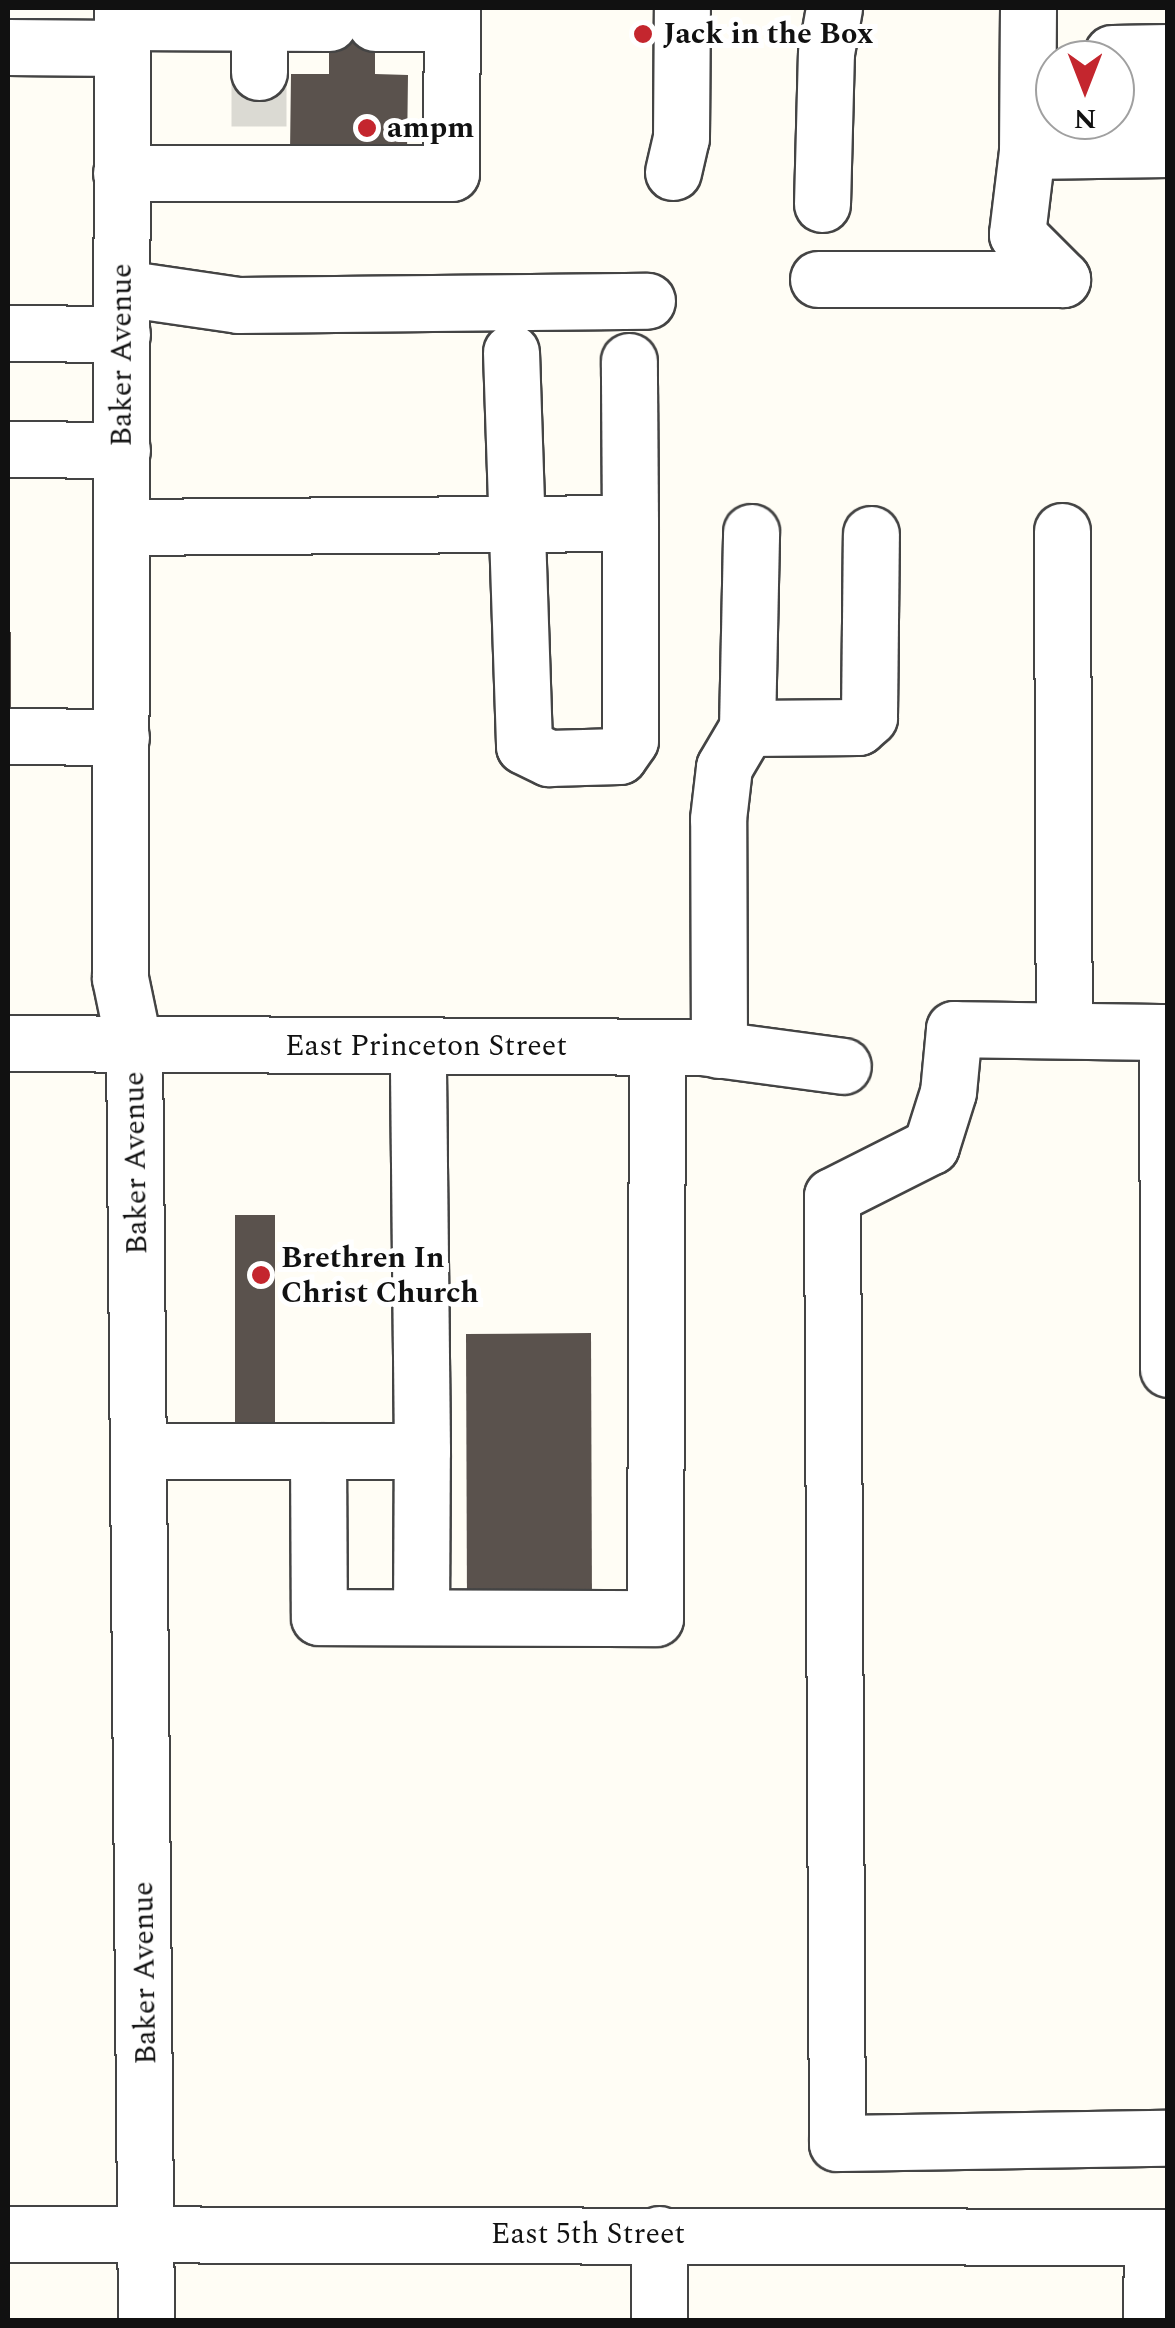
<!DOCTYPE html>
<style>
body{margin:0}
#map{position:relative;width:1175px;height:2328px;overflow:hidden;background:#fffdf5;font-family:Spectral,serif}
div>[style]{position:absolute}
.building>*{inset:0;background:#5a524d}
.minor-tunnel>*{height:55px;margin-top:-27.5px;transform-origin:0;background:repeating-linear-gradient(90deg,#dbdad3 0 55px,transparent 0 83px)}
.roads{filter:drop-shadow(2px 0 #444) drop-shadow(-2px 0 #444) drop-shadow(0 2px #444) drop-shadow(0 -2px #444)}
.minor>*{height:55px;margin:-27.5px;padding:0 27.5px;transform-origin:27.5px;border-radius:27.5px;background:#fff}
.dots>*{width:28px;height:28px;translate:-50% -50%;box-sizing:border-box;border:5px solid #fff;border-radius:50%}
span{translate:-50% -50%;white-space:nowrap;text-align:center;line-height:1.15;-webkit-text-stroke:10px #fff;paint-order:stroke}
.poi-label{font-size:30px;color:#111;font-weight:700}
.left{translate:0 -50%;text-align:left}
.street-label{font-size:30px;color:#111}
.frame{position:absolute;inset:0;border:10px solid #111;pointer-events:none}
.north{position:absolute;left:1035px;top:40px;width:100px;height:100px;box-sizing:border-box;background:#fff;border:2px solid #a0a0a0;border-radius:50%;rotate:180deg;font-size:28px;font-weight:700;line-height:40px;text-align:center;color:#111}
.north::after{content:'';display:block;margin:auto;width:35px;height:45px;background:#c4262e;clip-path:polygon(50% 0,100% 100%,50% 72%,0 100%)}
</style>
<div id="map">
<div class="building">
<div style="clip-path:polygon(329px 8px,375px 8px,375px 74px,408px 75px,407px 153px,290px 152px,291px 74px,329px 74px)"></div>
<div style="clip-path:polygon(240px 72px,282px 72px,282px 126px,240px 126px)"></div>
<div style="clip-path:polygon(8px 632px,11px 632px,11px 711px,8px 711px)"></div>
<div style="clip-path:polygon(235px 1215px,275px 1215px,275px 1427px,235px 1427px)"></div>
<div style="clip-path:polygon(591px 1333px,592px 1607px,467px 1607px,466px 1334px)"></div>
</div>
<div class="minor-tunnel">
<div style="left:259px;top:72px;width:54px;rotate:90deg"></div>
</div>
<div class="roads">
<div class="minor">
<div style="left:122px;top:8px;width:970px;rotate:90.12deg"></div>
<div style="left:120px;top:978px;width:68px;rotate:78.2deg"></div>
<div style="left:134px;top:1045px;width:1275px;rotate:89.46deg"></div>
<div style="left:259px;top:8px;width:64px;rotate:90deg"></div>
<div style="left:1028px;top:8px;width:143px;rotate:90.4deg"></div>
<div style="left:1027px;top:151px;width:84px;rotate:96.9deg"></div>
<div style="left:1017px;top:234px;width:64px;rotate:45deg"></div>
<div style="left:122px;top:22px;width:207px;rotate:0.3deg"></div>
<div style="left:375px;top:23px;width:77px"></div>
<div style="left:8px;top:47px;width:114px;rotate:0.5deg"></div>
<div style="left:1112px;top:53px;width:56px;rotate:-1deg"></div>
<div style="left:1115px;top:107px;width:53px;rotate:-2.2deg"></div>
<div style="left:1027px;top:151px;width:141px;rotate:-0.8deg"></div>
<div style="left:673px;top:172px;width:35px;rotate:-77deg"></div>
<div style="left:681px;top:138px;width:130px;rotate:-89.6deg"></div>
<div style="left:121px;top:173px;width:330px"></div>
<div style="left:451px;top:173px;width:165px;rotate:-89.7deg"></div>
<div style="left:822px;top:204px;width:151px;rotate:-88.5deg"></div>
<div style="left:826px;top:53px;width:46px;rotate:-79.9deg"></div>
<div style="left:818px;top:279px;width:244px"></div>
<div style="left:122px;top:288px;width:117px;rotate:8.3deg"></div>
<div style="left:238px;top:305px;width:409px;rotate:-0.6deg"></div>
<div style="left:8px;top:333px;width:114px;rotate:0.5deg"></div>
<div style="left:511px;top:352px;width:394px;rotate:88.1deg"></div>
<div style="left:524px;top:746px;width:28px;rotate:26deg"></div>
<div style="left:549px;top:758px;width:70px;rotate:-1.6deg"></div>
<div style="left:619px;top:756px;width:19px;rotate:-55deg"></div>
<div style="left:630px;top:740px;width:217px;rotate:-90deg"></div>
<div style="left:8px;top:449px;width:114px;rotate:0.5deg"></div>
<div style="left:121px;top:527px;width:509px;rotate:-0.45deg"></div>
<div style="left:630px;top:523px;width:162px;rotate:-90.4deg"></div>
<div style="left:1062px;top:531px;width:499px;rotate:89.8deg"></div>
<div style="left:747px;top:728px;width:196px;rotate:-88.8deg"></div>
<div style="left:8px;top:736px;width:113px;rotate:0.5deg"></div>
<div style="left:1167px;top:1032px;width:337px;rotate:89.8deg"></div>
<div style="left:1168px;top:1032px;width:214px;rotate:-179.2deg"></div>
<div style="left:954px;top:1029px;width:63px;rotate:95.4deg"></div>
<div style="left:948px;top:1092px;width:57px;rotate:107.5deg"></div>
<div style="left:931px;top:1146px;width:111px;rotate:153.2deg"></div>
<div style="left:832px;top:1196px;width:947px;rotate:89.7deg"></div>
<div style="left:837px;top:2143px;width:331px;rotate:-0.9deg"></div>
<div style="left:8px;top:1043px;width:693px;rotate:0.33deg"></div>
<div style="left:701px;top:1047px;width:143px;rotate:7.6deg"></div>
<div style="left:719px;top:1050px;width:231px;rotate:-90.2deg"></div>
<div style="left:718px;top:819px;width:52px;rotate:-83.4deg"></div>
<div style="left:724px;top:767px;width:45px;rotate:-59.5deg"></div>
<div style="left:747px;top:728px;width:111px;rotate:-0.5deg"></div>
<div style="left:858px;top:727px;width:15px;rotate:-42deg"></div>
<div style="left:869px;top:717px;width:183px;rotate:-89.4deg"></div>
<div style="left:139px;top:1451px;width:283px"></div>
<div style="left:422px;top:1451px;width:405px;rotate:-90.6deg"></div>
<div style="left:318px;top:1451px;width:166px;rotate:89.7deg"></div>
<div style="left:319px;top:1617px;width:336px;rotate:0.2deg"></div>
<div style="left:655px;top:1618px;width:571px;rotate:-89.8deg"></div>
<div style="left:421px;top:1617px;width:166px;rotate:-89.7deg"></div>
<div style="left:8px;top:2234px;width:1160px;rotate:0.15deg"></div>
<div style="left:659px;top:2320px;width:86px;rotate:-90deg"></div>
<div style="left:1151px;top:2320px;width:83px;rotate:-89.3deg"></div>
</div>
</div>
<div class="dots">
<div style="left:643px;top:34px;background:#c4262e"></div>
<div style="left:367px;top:128px;background:#c4262e"></div>
<div style="left:261px;top:1275px;background:#c4262e"></div>
</div>
<div class="poi-label">
<span class="left" style="left:663px;top:34px">Jack in the Box</span>
<span class="left" style="left:387px;top:128px">ampm</span>
<span class="left" style="left:281px;top:1275px">Brethren In<br>Christ Church</span>
</div>
<div class="street-label">
<span style="left:122px;top:355px;rotate:-90deg">Baker Avenue</span>
<span style="left:426px;top:1046px">East Princeton Street</span>
<span style="left:136px;top:1163px;rotate:-91deg">Baker Avenue</span>
<span style="left:145px;top:1973px;rotate:-91deg">Baker Avenue</span>
<span style="left:588px;top:2234px">East 5th Street</span>
</div>
<div class="frame"></div>
<div class="north">N</div>
</div>
